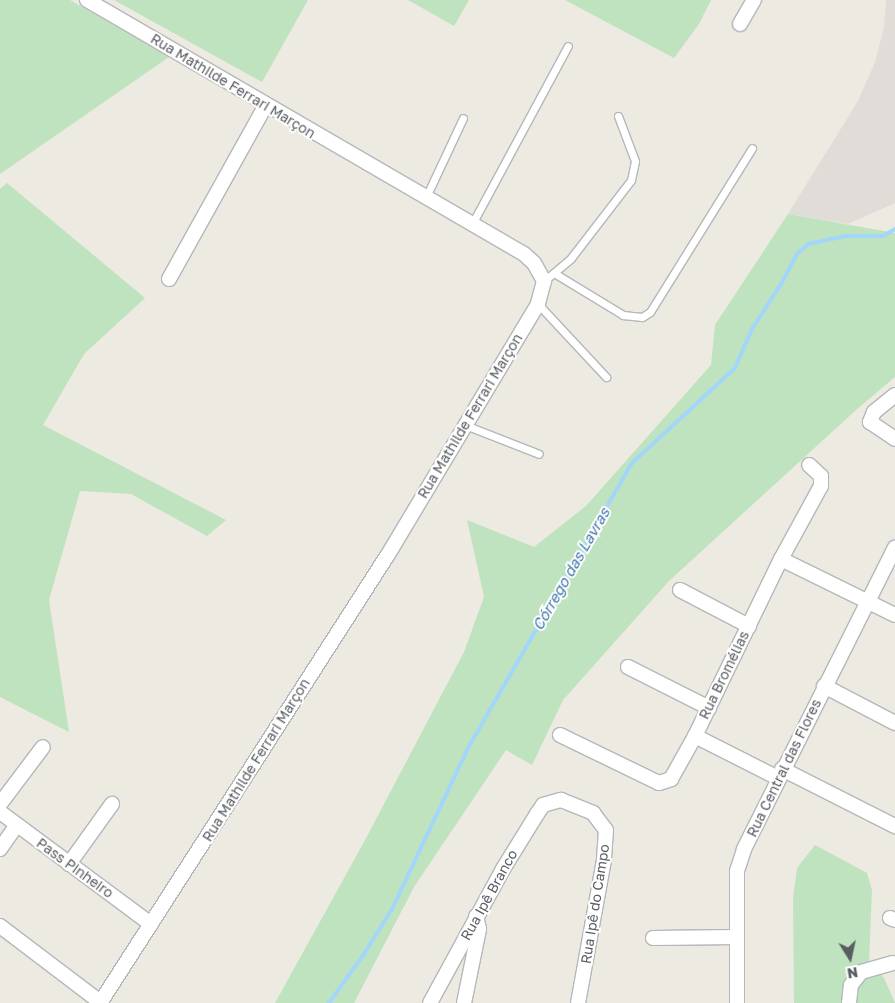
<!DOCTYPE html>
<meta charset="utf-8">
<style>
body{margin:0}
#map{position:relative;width:895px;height:1003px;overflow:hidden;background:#eceae1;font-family:"Golos Text",sans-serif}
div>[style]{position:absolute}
.industrial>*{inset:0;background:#e0ddd9}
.green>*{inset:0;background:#bfe3be}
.stream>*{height:4px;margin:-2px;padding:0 2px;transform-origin:2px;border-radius:2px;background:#a3d6fb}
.roads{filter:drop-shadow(1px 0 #b4b7bb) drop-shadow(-1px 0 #b4b7bb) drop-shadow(0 1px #b4b7bb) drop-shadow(0 -1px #b4b7bb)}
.lane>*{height:7px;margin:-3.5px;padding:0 3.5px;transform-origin:3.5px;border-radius:3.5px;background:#fff}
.street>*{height:14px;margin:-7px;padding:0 7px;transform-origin:7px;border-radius:7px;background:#fff}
span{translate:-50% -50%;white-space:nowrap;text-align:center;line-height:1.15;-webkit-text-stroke:4px #fff;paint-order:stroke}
.street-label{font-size:14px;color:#5a5d62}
.water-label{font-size:15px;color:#4277ac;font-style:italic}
.north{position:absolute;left:825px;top:933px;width:50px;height:50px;-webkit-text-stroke:4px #fff;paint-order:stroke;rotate:170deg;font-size:14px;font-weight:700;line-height:20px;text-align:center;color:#5a5d62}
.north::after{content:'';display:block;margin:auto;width:18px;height:22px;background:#5a5d62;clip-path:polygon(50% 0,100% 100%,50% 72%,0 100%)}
</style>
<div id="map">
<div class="industrial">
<div style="clip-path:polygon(886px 0,895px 0,895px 203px,848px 224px,788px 214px,858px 101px,875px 62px,884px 27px)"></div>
</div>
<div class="green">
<div style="clip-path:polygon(0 0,70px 0,169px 57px,0 174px)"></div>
<div style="clip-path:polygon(114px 0,308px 0,262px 82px)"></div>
<div style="clip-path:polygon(408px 0,469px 0,454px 26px)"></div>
<div style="clip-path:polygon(565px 0,711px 0,699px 24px,674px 58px)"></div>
<div style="clip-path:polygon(7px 183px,145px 298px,84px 354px,43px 425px,226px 520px,207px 536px,131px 494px,80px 491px,49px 600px,69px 732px,0 697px,0 189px)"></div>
<div style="clip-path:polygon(788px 214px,895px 233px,895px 377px,856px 410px,669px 581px,563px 700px,532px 765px,506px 750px,414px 887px,354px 1003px,275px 1003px,364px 842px,464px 652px,484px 597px,467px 520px,534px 547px,586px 506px,711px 365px,715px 325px)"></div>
<div style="clip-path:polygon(815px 845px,867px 873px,872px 890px,869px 961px,884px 978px,895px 1003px,794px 1003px,793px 898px,797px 868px)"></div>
</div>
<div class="stream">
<div style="left:329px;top:1003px;width:60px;rotate:-54.5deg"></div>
<div style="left:364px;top:954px;width:53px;rotate:-58.1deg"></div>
<div style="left:392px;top:909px;width:178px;rotate:-64.7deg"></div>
<div style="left:468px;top:748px;width:327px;rotate:-60.1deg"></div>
<div style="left:631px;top:464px;width:142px;rotate:-42.7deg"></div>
<div style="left:735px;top:368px;width:43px;rotate:-66.4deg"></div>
<div style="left:752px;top:329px;width:54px;rotate:-57.2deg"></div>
<div style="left:781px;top:284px;width:34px;rotate:-62deg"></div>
<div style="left:797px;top:254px;width:15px;rotate:-42deg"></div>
<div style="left:808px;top:244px;width:40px;rotate:-12deg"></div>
<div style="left:847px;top:236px;width:36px"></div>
<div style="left:883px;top:236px;width:14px;rotate:-30deg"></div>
</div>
<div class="roads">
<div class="lane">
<div style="left:426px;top:197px;width:87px;rotate:-64.9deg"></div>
<div style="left:472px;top:224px;width:202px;rotate:-61.7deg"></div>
<div style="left:554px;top:273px;width:81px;rotate:31.3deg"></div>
<div style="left:623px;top:315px;width:19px;rotate:6deg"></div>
<div style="left:642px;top:317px;width:9px;rotate:-32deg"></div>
<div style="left:650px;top:312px;width:193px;rotate:-58.1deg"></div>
<div style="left:544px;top:281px;width:35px;rotate:-40deg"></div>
<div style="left:571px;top:258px;width:98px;rotate:-52.4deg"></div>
<div style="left:631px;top:180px;width:19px;rotate:-78deg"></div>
<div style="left:635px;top:161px;width:48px;rotate:-110.7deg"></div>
<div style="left:538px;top:304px;width:100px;rotate:47deg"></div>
<div style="left:465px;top:425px;width:79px;rotate:21.4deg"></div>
</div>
<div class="street">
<div style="left:87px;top:0;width:505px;rotate:30.17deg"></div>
<div style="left:524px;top:254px;width:13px;rotate:42deg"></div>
<div style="left:534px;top:263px;width:21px;rotate:61deg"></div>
<div style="left:544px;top:281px;width:24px;rotate:105deg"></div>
<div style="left:538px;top:304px;width:294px;rotate:120.9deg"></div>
<div style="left:387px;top:556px;width:531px;rotate:122.7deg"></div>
<div style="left:740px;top:24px;width:28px;rotate:-60deg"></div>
<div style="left:169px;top:279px;width:199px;rotate:-60.9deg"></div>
<div style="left:895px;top:395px;width:27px;rotate:141deg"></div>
<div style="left:874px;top:412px;width:11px;rotate:112deg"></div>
<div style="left:870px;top:422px;width:30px;rotate:34deg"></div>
<div style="left:781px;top:559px;width:127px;rotate:26.2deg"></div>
<div style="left:680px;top:590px;width:78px;rotate:27.6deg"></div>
<div style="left:628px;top:667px;width:91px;rotate:26.8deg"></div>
<div style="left:824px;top:686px;width:80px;rotate:27.5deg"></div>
<div style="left:560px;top:735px;width:110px;rotate:25.9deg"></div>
<div style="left:659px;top:783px;width:13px;rotate:-18deg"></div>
<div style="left:671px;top:779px;width:49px;rotate:-60.8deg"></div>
<div style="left:695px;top:736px;width:197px;rotate:-64.1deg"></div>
<div style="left:781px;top:559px;width:83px;rotate:-61.3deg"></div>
<div style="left:821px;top:486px;width:10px;rotate:-90deg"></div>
<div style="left:821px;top:476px;width:16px;rotate:-137deg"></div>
<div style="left:695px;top:736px;width:93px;rotate:26.8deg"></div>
<div style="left:782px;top:769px;width:127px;rotate:26.8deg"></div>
<div style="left:0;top:804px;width:71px;rotate:-53deg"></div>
<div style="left:0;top:812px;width:188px;rotate:36.6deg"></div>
<div style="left:0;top:849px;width:29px;rotate:-55deg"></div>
<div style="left:69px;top:864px;width:74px;rotate:-54.4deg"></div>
<div style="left:890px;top:918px;width:5px;rotate:22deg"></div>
<div style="left:0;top:926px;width:126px;rotate:37.2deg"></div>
<div style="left:653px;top:938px;width:83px;rotate:-0.7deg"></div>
<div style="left:430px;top:1003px;width:153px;rotate:-61.4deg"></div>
<div style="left:503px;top:869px;width:65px;rotate:-58.3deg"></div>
<div style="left:537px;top:814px;width:11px;rotate:-56deg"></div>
<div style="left:543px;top:805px;width:19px;rotate:-16deg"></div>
<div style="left:561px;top:800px;width:35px;rotate:22deg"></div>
<div style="left:593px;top:813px;width:21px;rotate:53deg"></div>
<div style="left:606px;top:830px;width:30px;rotate:94deg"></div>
<div style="left:604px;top:860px;width:145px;rotate:100.3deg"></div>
<div style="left:464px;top:1003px;width:76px;rotate:-78.5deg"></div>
<div style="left:479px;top:929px;width:13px;rotate:-103deg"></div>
<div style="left:737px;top:1003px;width:132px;rotate:-90deg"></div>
<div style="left:737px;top:871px;width:23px;rotate:-72deg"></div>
<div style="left:744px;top:849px;width:337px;rotate:-63.4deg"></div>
<div style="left:849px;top:1003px;width:18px;rotate:-84deg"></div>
<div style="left:851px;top:985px;width:16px;rotate:-52deg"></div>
<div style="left:861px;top:972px;width:33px;rotate:-16deg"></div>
</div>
</div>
<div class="street-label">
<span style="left:233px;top:86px;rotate:31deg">Rua Mathilde Ferrari Marçon</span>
<span style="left:470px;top:416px;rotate:-59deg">Rua Mathilde Ferrari Marçon</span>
<span style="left:724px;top:675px;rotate:-64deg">Rua Bromélias</span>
<span style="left:256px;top:760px;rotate:-58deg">Rua Mathilde Ferrari Marçon</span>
<span style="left:784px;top:768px;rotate:-64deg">Rua Central das Flores</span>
<span style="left:75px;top:868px;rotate:36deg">Pass Pinheiro</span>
<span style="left:489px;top:895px;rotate:-61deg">Rua Ipê Branco</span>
<span style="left:595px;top:904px;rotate:-81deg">Rua Ipê do Campo</span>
</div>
<div class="water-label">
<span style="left:571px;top:569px;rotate:-60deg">Córrego das Lavras</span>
</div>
<div class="north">N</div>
</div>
